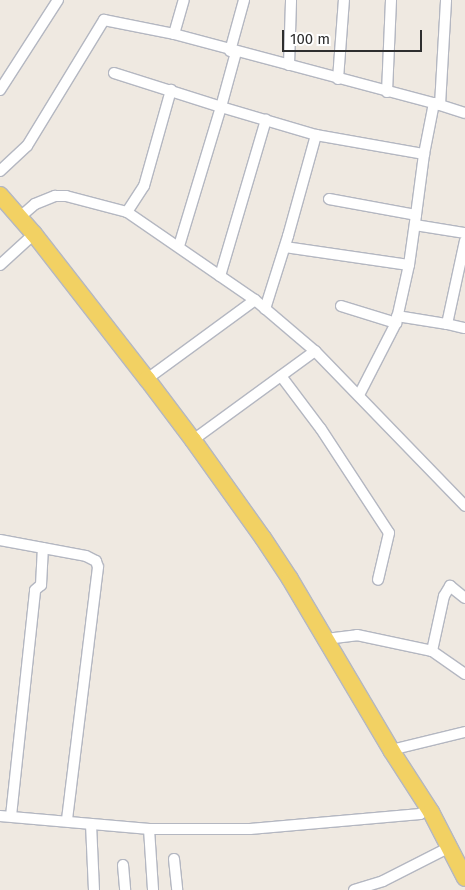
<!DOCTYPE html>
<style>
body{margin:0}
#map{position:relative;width:465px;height:890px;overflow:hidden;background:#efe9e1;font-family:"Fira Sans",sans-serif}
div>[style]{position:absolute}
.roads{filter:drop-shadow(1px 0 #b4b7c1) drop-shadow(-1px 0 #b4b7c1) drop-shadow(0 1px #b4b7c1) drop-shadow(0 -1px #b4b7c1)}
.street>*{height:10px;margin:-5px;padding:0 5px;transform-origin:5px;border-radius:5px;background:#fff}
.primary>*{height:16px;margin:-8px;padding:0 8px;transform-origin:8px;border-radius:8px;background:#f2d163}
span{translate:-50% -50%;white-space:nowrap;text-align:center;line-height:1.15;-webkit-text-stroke:4.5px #fff;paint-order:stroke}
.scale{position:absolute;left:282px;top:30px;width:140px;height:22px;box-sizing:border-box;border:2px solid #2e2e2e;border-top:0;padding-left:6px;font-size:15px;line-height:18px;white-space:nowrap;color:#2e2e2e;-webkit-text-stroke:4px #fff;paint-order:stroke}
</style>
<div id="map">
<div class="roads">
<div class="street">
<div style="left:174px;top:34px;width:35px;rotate:-74deg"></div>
<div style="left:230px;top:51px;width:53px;rotate:-74.6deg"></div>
<div style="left:289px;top:65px;width:65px;rotate:-88.2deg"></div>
<div style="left:114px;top:73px;width:112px;rotate:17.6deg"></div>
<div style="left:221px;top:107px;width:57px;rotate:-74.7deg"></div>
<div style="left:338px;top:79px;width:79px;rotate:-85.7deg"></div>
<div style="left:0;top:90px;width:107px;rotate:-57.2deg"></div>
<div style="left:387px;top:92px;width:92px;rotate:-87.5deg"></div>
<div style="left:440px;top:105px;width:26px;rotate:18deg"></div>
<div style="left:0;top:171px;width:37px;rotate:-43deg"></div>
<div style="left:27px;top:146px;width:148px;rotate:-58.6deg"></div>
<div style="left:104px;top:20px;width:71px;rotate:11.3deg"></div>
<div style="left:174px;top:34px;width:275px;rotate:14.9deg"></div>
<div style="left:440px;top:105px;width:105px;rotate:-86.7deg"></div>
<div style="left:329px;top:199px;width:88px;rotate:10.4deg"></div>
<div style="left:416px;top:215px;width:62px;rotate:-82.5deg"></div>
<div style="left:127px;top:212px;width:31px;rotate:-57deg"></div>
<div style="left:144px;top:186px;width:100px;rotate:-74.3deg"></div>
<div style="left:20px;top:217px;width:20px;rotate:-41deg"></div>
<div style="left:35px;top:204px;width:22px;rotate:-22deg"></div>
<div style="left:55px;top:196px;width:11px"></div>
<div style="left:66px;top:196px;width:63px;rotate:14.7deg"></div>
<div style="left:127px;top:212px;width:155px;rotate:34.5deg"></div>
<div style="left:255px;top:300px;width:79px;rotate:40.4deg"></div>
<div style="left:315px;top:351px;width:216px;rotate:45.9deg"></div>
<div style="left:415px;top:225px;width:51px;rotate:9.1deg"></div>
<div style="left:179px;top:246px;width:145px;rotate:-73.2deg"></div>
<div style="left:221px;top:107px;width:99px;rotate:16.4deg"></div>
<div style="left:316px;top:135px;width:110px;rotate:10deg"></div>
<div style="left:424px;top:154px;width:52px;rotate:-78.9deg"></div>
<div style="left:285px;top:247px;width:125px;rotate:8.3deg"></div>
<div style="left:409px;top:265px;width:50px;rotate:-82deg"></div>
<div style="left:0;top:265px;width:46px;rotate:-42.4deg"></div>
<div style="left:220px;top:276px;width:163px;rotate:-73.6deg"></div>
<div style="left:341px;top:306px;width:58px;rotate:17.2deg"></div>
<div style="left:396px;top:323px;width:59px;rotate:-77.4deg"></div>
<div style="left:265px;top:309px;width:77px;rotate:-72.5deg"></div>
<div style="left:288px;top:236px;width:105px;rotate:-74.5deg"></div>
<div style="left:397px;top:316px;width:51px;rotate:9.1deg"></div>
<div style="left:447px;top:324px;width:85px;rotate:-77.8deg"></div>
<div style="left:447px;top:324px;width:18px;rotate:13deg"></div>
<div style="left:281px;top:376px;width:66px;rotate:53deg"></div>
<div style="left:321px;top:429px;width:124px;rotate:56.8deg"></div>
<div style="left:389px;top:533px;width:48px;rotate:103.2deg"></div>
<div style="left:147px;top:379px;width:134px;rotate:-36.2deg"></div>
<div style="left:359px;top:395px;width:81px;rotate:-62.8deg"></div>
<div style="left:193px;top:440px;width:151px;rotate:-36.1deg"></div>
<div style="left:0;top:540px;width:87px;rotate:10.5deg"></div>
<div style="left:86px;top:556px;width:11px;rotate:27deg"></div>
<div style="left:96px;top:561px;width:6px;rotate:72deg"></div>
<div style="left:98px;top:567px;width:256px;rotate:97deg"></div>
<div style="left:326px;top:639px;width:31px;rotate:-7deg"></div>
<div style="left:357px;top:635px;width:77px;rotate:12deg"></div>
<div style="left:432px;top:651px;width:40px;rotate:34.9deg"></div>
<div style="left:432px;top:651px;width:56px;rotate:-77.7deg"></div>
<div style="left:444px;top:596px;width:12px;rotate:-59deg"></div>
<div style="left:450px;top:586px;width:19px;rotate:39deg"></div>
<div style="left:391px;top:750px;width:76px;rotate:-13.7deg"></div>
<div style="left:0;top:816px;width:150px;rotate:5deg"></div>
<div style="left:149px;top:829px;width:101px"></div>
<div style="left:250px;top:829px;width:171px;rotate:-5deg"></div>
<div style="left:420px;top:814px;width:10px;rotate:-37deg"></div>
<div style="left:11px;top:816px;width:227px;rotate:-83.9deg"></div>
<div style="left:35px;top:590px;width:8px;rotate:-40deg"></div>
<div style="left:41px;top:585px;width:37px;rotate:-87deg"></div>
<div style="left:91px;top:824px;width:66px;rotate:87.4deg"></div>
<div style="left:149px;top:829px;width:61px;rotate:86.2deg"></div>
<div style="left:174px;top:859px;width:31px;rotate:84deg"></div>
<div style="left:123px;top:865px;width:25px;rotate:85deg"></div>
<div style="left:354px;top:890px;width:30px;rotate:-17deg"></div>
<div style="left:383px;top:881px;width:75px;rotate:-26.9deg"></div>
</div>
<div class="primary">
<div style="left:0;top:195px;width:52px;rotate:48.9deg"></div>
<div style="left:34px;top:234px;width:184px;rotate:52.1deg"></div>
<div style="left:147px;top:379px;width:76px;rotate:53deg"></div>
<div style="left:193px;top:440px;width:120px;rotate:54.5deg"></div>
<div style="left:263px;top:538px;width:49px;rotate:56.6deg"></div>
<div style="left:290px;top:579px;width:199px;rotate:59.4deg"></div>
<div style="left:391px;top:750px;width:74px;rotate:57.2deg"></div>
<div style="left:431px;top:812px;width:74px;rotate:62.7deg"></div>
</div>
</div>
<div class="scale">100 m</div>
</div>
